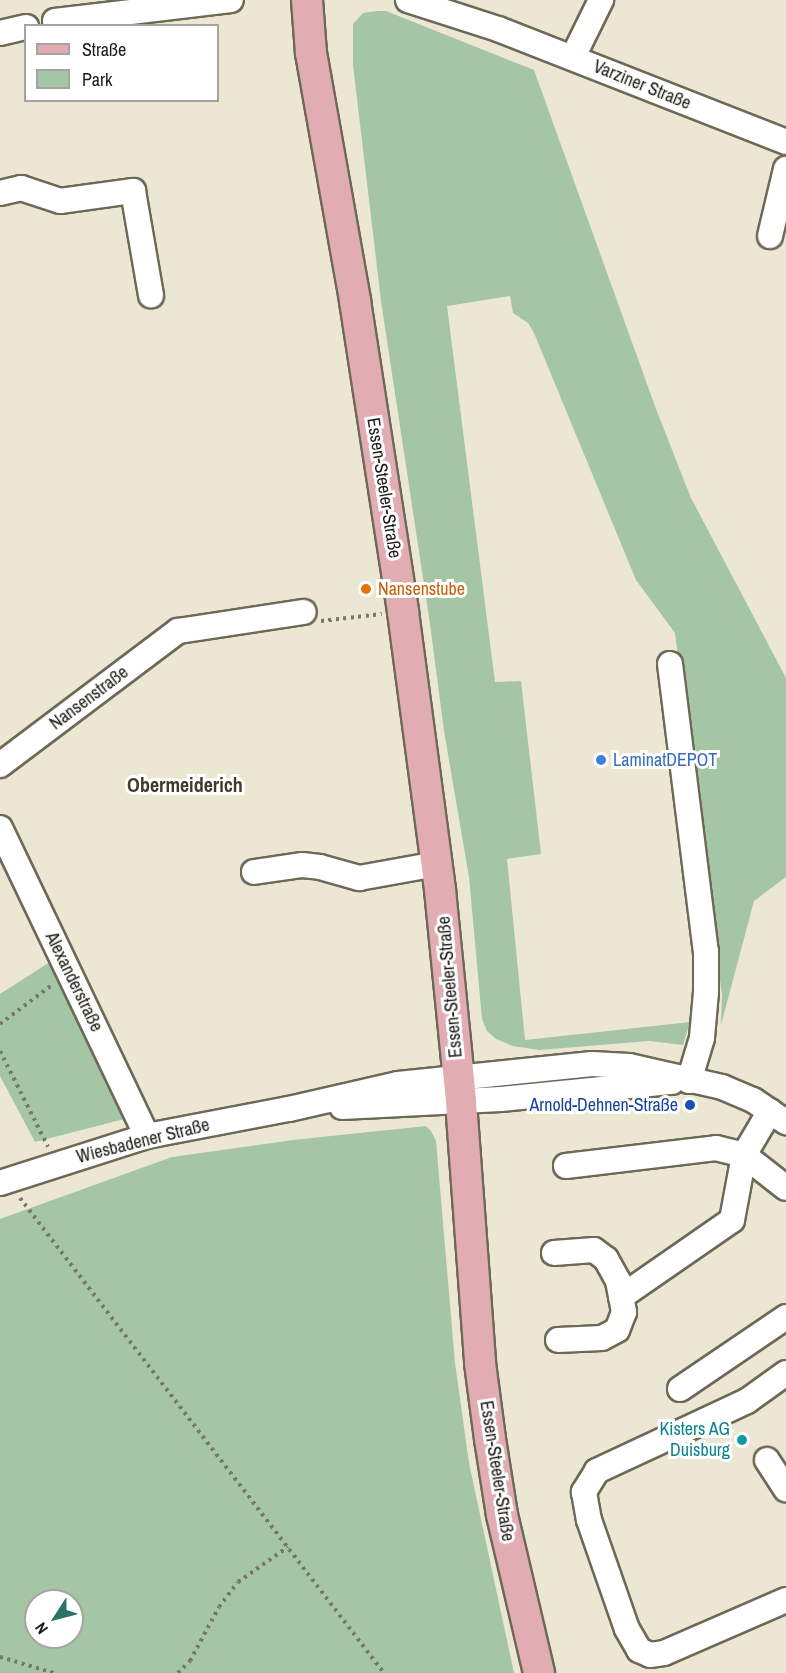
<!DOCTYPE html>
<meta charset="utf-8">
<style>
body{margin:0}
#map{position:relative;width:786px;height:1673px;overflow:hidden;background:#ece7d2;font-family:"Archivo Narrow",sans-serif}
div>[style]{position:absolute}
.green>*{inset:0;background:#a4c6a5}
.path>*{height:4px;margin-top:-2px;transform-origin:0;background:repeating-linear-gradient(90deg,#7a7769 0 3px,transparent 0 7.5px)}
.roads{filter:drop-shadow(2px 0 #6d6857) drop-shadow(-2px 0 #6d6857) drop-shadow(0 2px #6d6857) drop-shadow(0 -2px #6d6857)}
.minor>*{height:24px;margin:-12px;padding:0 12px;transform-origin:12px;border-radius:12px;background:#fff}
.major>*{height:30px;margin:-15px;padding:0 15px;transform-origin:15px;border-radius:15px;background:#e1adb3}
.dots>*{width:16px;height:16px;translate:-50% -50%;box-sizing:border-box;border:3px solid #fff;border-radius:50%}
span{translate:-50% -50%;white-space:nowrap;text-align:center;line-height:1.15;-webkit-text-stroke:6px #fff;paint-order:stroke}
.street-label{font-size:18px;color:#1d1b13}
.food-label{font-size:18px;color:#c56008}
.left{translate:0 -50%;text-align:left}
.shop-label{font-size:18px;color:#366cbe}
.transit-label{font-size:18px;color:#164399}
.right{translate:-100% -50%;text-align:right}
.culture-label{font-size:18px;color:#0d838f}
.neighbourhood-label{font-size:20px;color:#3f3a2a;font-weight:700}
.legend{position:absolute;left:24px;top:24px;width:195px;height:78px;box-sizing:border-box;background:#fff;border:2px solid #a5a4a1;margin:0;padding:8px 10px;list-style:none;font-size:18px;color:#1d1b13}
.legend li{display:flex;align-items:center;gap:12px;height:30px}
.legend b{width:30px;border:2px solid #a5a4a1}
.north{position:absolute;left:24px;top:1589px;width:60px;height:60px;box-sizing:border-box;background:#fff;border:2px solid #a5a4a1;border-radius:50%;rotate:234deg;font-size:16px;font-weight:700;line-height:24px;text-align:center;color:#1d1b13}
.north::after{content:'';display:block;margin:auto;width:21px;height:27px;background:#2c7269;clip-path:polygon(50% 0,100% 100%,50% 72%,0 100%)}
</style>
<div id="map">
<div class="green">
<div style="clip-path:polygon(377px 11px,386px 11px,534px 70px,656px 409px,691px 498px,786px 678px,786px 877px,754px 901px,721px 1025px,722px 995px,675px 633px,636px 580px,534px 333px,528px 323px,513px 313px,510px 296px,447px 306px,495px 682px,521px 681px,541px 854px,507px 859px,525px 1040px,690px 1022px,683px 1045px,649px 1041px,539px 1050px,513px 1046px,496px 1039px,487px 1031px,482px 1019px,469px 877px,444px 731px,430px 624px,381px 301px,353px 65px,353px 24px,363px 13px)"></div>
<div style="clip-path:polygon(53px 960px,128px 1118px,35px 1142px,0 1076px,0 994px)"></div>
<div style="clip-path:polygon(evenodd,426px 1126px,431px 1131px,436px 1141px,455px 1363px,469px 1463px,514px 1673px,0 1673px,0 1219px,172px 1157px,293px 1140px,426px 1126px,36px 1601px,72px 1601px,72px 1637px,36px 1637px,36px 1601px)"></div>
</div>
<div class="path">
<div style="left:321px;top:621px;width:61px;rotate:-6.5deg"></div>
<div style="left:0;top:1024px;width:65px;rotate:-36.9deg"></div>
<div style="left:0;top:1051px;width:107px;rotate:63.4deg"></div>
<div style="left:20px;top:1198px;width:598px;rotate:52.54deg"></div>
<div style="left:0;top:1657px;width:56px;rotate:16.5deg"></div>
<div style="left:178px;top:1673px;width:17px;rotate:-45deg"></div>
<div style="left:190px;top:1661px;width:61px;rotate:-61.8deg"></div>
<div style="left:219px;top:1607px;width:31px;rotate:-53deg"></div>
<div style="left:238px;top:1582px;width:61px;rotate:-35deg"></div>
</div>
<div class="roads">
<div class="minor">
<div style="left:408px;top:0;width:95px;rotate:17.9deg"></div>
<div style="left:498px;top:29px;width:309px;rotate:21.4deg"></div>
<div style="left:55px;top:21px;width:177px;rotate:-6.8deg"></div>
<div style="left:0;top:33px;width:27px;rotate:-13deg"></div>
<div style="left:573px;top:57px;width:64px;rotate:-63.8deg"></div>
<div style="left:0;top:193px;width:22px;rotate:-13deg"></div>
<div style="left:21px;top:188px;width:41px;rotate:18.4deg"></div>
<div style="left:60px;top:201px;width:74px;rotate:-7.8deg"></div>
<div style="left:133px;top:191px;width:106px;rotate:80.2deg"></div>
<div style="left:770px;top:236px;width:69px;rotate:-76.6deg"></div>
<div style="left:670px;top:664px;width:289px;rotate:82.9deg"></div>
<div style="left:706px;top:951px;width:41px;rotate:90deg"></div>
<div style="left:706px;top:992px;width:46px;rotate:95deg"></div>
<div style="left:702px;top:1038px;width:45px;rotate:106.8deg"></div>
<div style="left:0;top:765px;width:223px;rotate:-37deg"></div>
<div style="left:178px;top:631px;width:127px;rotate:-8.6deg"></div>
<div style="left:0;top:828px;width:341px;rotate:64.5deg"></div>
<div style="left:254px;top:872px;width:49px;rotate:-8.3deg"></div>
<div style="left:302px;top:865px;width:18px;rotate:6deg"></div>
<div style="left:320px;top:867px;width:41px;rotate:15.8deg"></div>
<div style="left:359px;top:878px;width:79px;rotate:-10.2deg"></div>
<div style="left:342px;top:1107px;width:159px;rotate:-2.9deg"></div>
<div style="left:501px;top:1099px;width:172px;rotate:-5.7deg"></div>
<div style="left:566px;top:1166px;width:151px;rotate:-6.8deg"></div>
<div style="left:716px;top:1148px;width:29px;rotate:14deg"></div>
<div style="left:744px;top:1155px;width:51px;rotate:-59.4deg"></div>
<div style="left:0;top:1183px;width:154px;rotate:-17.7deg"></div>
<div style="left:147px;top:1136px;width:145px;rotate:-10.8deg"></div>
<div style="left:289px;top:1109px;width:112px;rotate:-12.9deg"></div>
<div style="left:398px;top:1084px;width:195px;rotate:-5.9deg"></div>
<div style="left:592px;top:1064px;width:37px;rotate:3deg"></div>
<div style="left:629px;top:1066px;width:95px;rotate:12.7deg"></div>
<div style="left:722px;top:1087px;width:34px;rotate:23deg"></div>
<div style="left:753px;top:1100px;width:40px;rotate:34deg"></div>
<div style="left:554px;top:1253px;width:40px;rotate:-4.3deg"></div>
<div style="left:594px;top:1250px;width:15px;rotate:37deg"></div>
<div style="left:606px;top:1259px;width:25px;rotate:61deg"></div>
<div style="left:618px;top:1281px;width:32px;rotate:79deg"></div>
<div style="left:624px;top:1312px;width:19px;rotate:111deg"></div>
<div style="left:617px;top:1330px;width:17px;rotate:152deg"></div>
<div style="left:602px;top:1338px;width:44px;rotate:177.4deg"></div>
<div style="left:621px;top:1297px;width:135px;rotate:-34.7deg"></div>
<div style="left:732px;top:1220px;width:66px;rotate:-79.5deg"></div>
<div style="left:744px;top:1155px;width:53px;rotate:38.2deg"></div>
<div style="left:786px;top:1373px;width:48px;rotate:144.3deg"></div>
<div style="left:747px;top:1401px;width:166px;rotate:155deg"></div>
<div style="left:597px;top:1471px;width:25px;rotate:122deg"></div>
<div style="left:584px;top:1492px;width:28px;rotate:80deg"></div>
<div style="left:589px;top:1520px;width:115px;rotate:70.8deg"></div>
<div style="left:627px;top:1629px;width:24px;rotate:60deg"></div>
<div style="left:639px;top:1650px;width:12px;rotate:24deg"></div>
<div style="left:650px;top:1655px;width:14px;rotate:-8deg"></div>
<div style="left:664px;top:1653px;width:133px;rotate:-23.5deg"></div>
<div style="left:680px;top:1389px;width:128px;rotate:-34.2deg"></div>
<div style="left:767px;top:1460px;width:35px;rotate:57deg"></div>
</div>
<div class="major">
<div style="left:307px;top:0;width:53px;rotate:85.7deg"></div>
<div style="left:311px;top:53px;width:252px;rotate:79.9deg"></div>
<div style="left:355px;top:301px;width:315px;rotate:81.2deg"></div>
<div style="left:403px;top:612px;width:280px;rotate:82.4deg"></div>
<div style="left:440px;top:890px;width:213px;rotate:84.3deg"></div>
<div style="left:461px;top:1102px;width:262px;rotate:85.8deg"></div>
<div style="left:480px;top:1363px;width:77px;rotate:82.5deg"></div>
<div style="left:490px;top:1439px;width:77px;rotate:81deg"></div>
<div style="left:502px;top:1515px;width:162px;rotate:76.8deg"></div>
</div>
</div>
<div class="dots">
<div style="left:366px;top:589px;background:#e8710a"></div>
<div style="left:601px;top:760px;background:#3f7fe0"></div>
<div style="left:690px;top:1105px;background:#1a4fb4"></div>
<div style="left:742px;top:1440px;background:#0f9aa8"></div>
</div>
<div class="street-label">
<span style="left:642px;top:85px;rotate:22deg">Varziner Straße</span>
<span style="left:384px;top:488px;rotate:81deg">Essen-Steeler-Straße</span>
<span style="left:89px;top:698px;rotate:-37deg">Nansenstraße</span>
<span style="left:74px;top:982px;rotate:64deg">Alexanderstraße</span>
<span style="left:450px;top:987px;rotate:-95deg">Essen-Steeler-Straße</span>
<span style="left:143px;top:1141px;rotate:-14deg">Wiesbadener Straße</span>
<span style="left:497px;top:1471px;rotate:81deg">Essen-Steeler-Straße</span>
</div>
<div class="food-label">
<span class="left" style="left:378px;top:589px">Nansenstube</span>
</div>
<div class="shop-label">
<span class="left" style="left:613px;top:760px">LaminatDEPOT</span>
</div>
<div class="transit-label">
<span class="right" style="left:678px;top:1105px">Arnold-Dehnen-Straße</span>
</div>
<div class="culture-label">
<span class="right" style="left:730px;top:1440px">Kisters AG<br>Duisburg</span>
</div>
<div class="neighbourhood-label">
<span style="left:185px;top:784px">Obermeiderich</span>
</div>
<ul class="legend">
<li><b style="height:8px;background:#e1adb3"></b>Straße</li>
<li><b style="height:16px;background:#a4c6a5"></b>Park</li>
</ul>
<div class="north">N</div>
</div>
